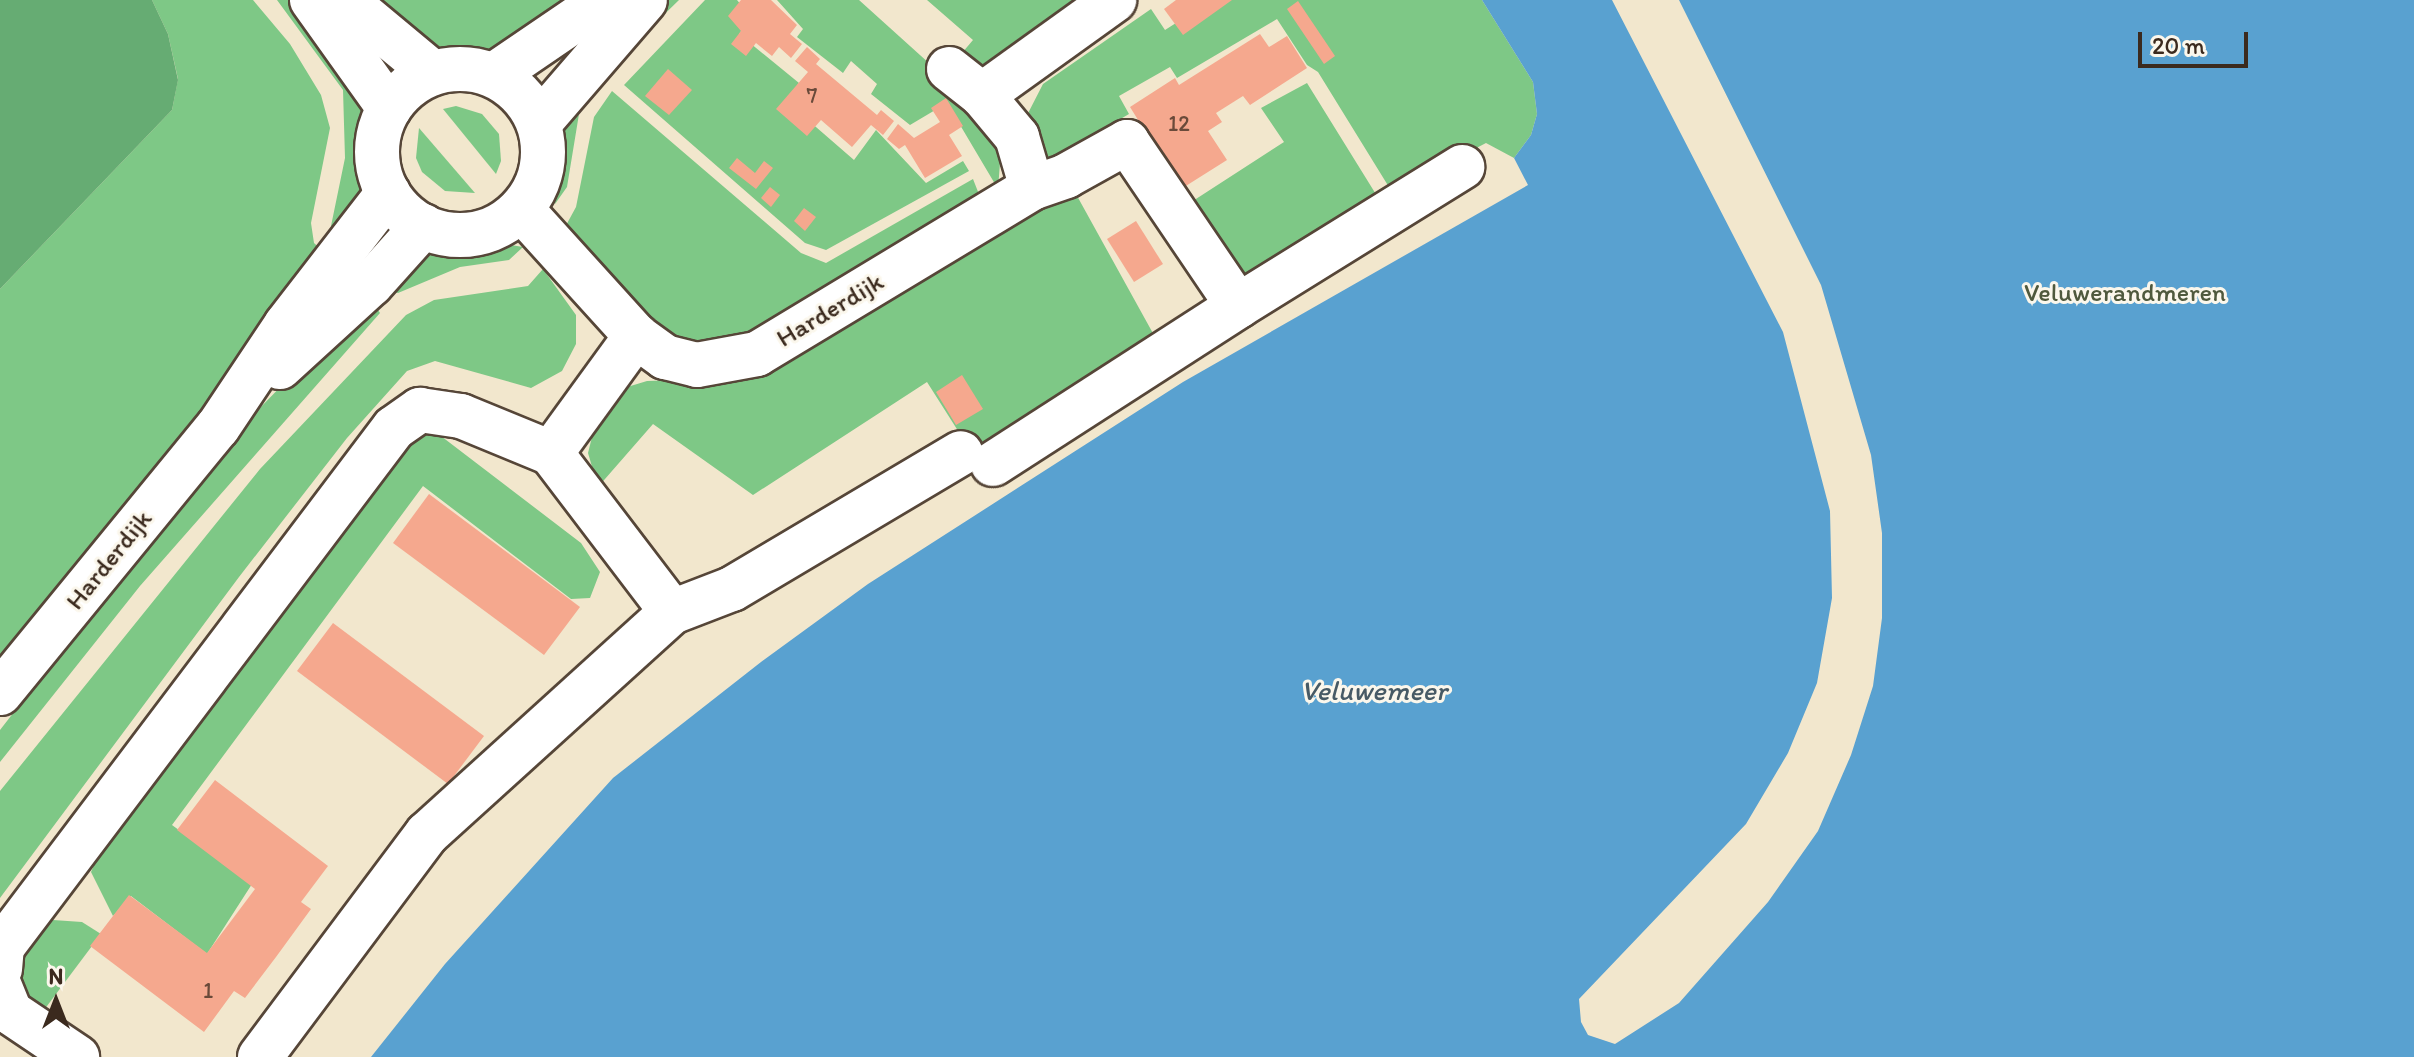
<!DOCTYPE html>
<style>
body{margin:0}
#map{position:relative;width:2414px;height:1057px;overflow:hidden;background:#f2e7cd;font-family:Itim,sans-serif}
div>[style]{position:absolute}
.green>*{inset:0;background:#7ec886}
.forest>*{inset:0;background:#66ac73}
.water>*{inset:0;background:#59a1d0}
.building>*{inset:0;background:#f5a88e}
.roads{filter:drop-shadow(2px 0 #564638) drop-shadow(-2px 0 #564638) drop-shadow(0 2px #564638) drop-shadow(0 -2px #564638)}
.minor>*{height:44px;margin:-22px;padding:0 22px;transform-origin:22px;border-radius:22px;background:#fff}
.major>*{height:44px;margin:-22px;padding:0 22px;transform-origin:22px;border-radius:22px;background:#fff}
.major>.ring{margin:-22px;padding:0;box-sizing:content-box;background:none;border:44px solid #fff;border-radius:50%}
span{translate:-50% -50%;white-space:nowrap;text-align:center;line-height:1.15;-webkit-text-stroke:6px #fbf7ec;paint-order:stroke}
.number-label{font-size:22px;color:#6a4a3a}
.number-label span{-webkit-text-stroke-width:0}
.park-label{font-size:26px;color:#4f593d}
.street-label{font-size:26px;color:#3b2a1e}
.water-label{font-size:28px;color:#475a65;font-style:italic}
.north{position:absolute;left:16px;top:961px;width:80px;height:80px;-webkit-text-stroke:6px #fbf7ec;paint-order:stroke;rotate:0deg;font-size:22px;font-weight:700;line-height:32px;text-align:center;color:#3b2a1e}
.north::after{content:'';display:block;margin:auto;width:28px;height:36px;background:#3b2a1e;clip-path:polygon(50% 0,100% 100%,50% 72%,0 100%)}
.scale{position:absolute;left:2138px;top:32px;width:110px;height:36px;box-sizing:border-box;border:4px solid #3b2a1e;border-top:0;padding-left:10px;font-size:24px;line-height:28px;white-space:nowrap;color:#3b2a1e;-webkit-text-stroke:6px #fbf7ec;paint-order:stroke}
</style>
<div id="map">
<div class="green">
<div style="clip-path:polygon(152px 0,253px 0,290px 44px,321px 95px,330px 128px,311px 223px,314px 243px,327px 255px,0 656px,0 289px,172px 110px,178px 79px,168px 34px)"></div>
<div style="clip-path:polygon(277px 0,298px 0,368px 112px,366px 197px,343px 238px,331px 226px,345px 158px,343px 90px)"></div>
<div style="clip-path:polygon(371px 0,586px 0,506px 50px,438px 47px,418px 39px)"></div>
<div style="clip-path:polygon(658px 0,679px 0,637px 41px,579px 114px,567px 187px,555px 204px,562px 124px)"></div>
<div style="clip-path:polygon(705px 0,737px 0,751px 17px,739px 34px,799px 83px,786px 101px,854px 160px,876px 130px,926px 183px,963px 161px,969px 171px,826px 250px,805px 243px,624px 85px)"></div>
<div style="clip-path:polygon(777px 0,859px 0,951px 83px,1001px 150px,998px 189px,947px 103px,910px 125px,871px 94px,877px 84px,851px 61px,843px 73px,797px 37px,803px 29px)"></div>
<div style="clip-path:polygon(927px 0,1094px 0,993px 71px,956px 60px,973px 40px)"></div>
<div style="clip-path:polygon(1212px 0,1482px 0,1533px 82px,1537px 114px,1531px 135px,1514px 158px,1486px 143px,1392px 192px,1318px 72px,1307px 65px,1277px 19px,1177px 78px,1170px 67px,1119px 96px,1129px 114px,1042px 165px,1023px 123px,1043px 84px,1151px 9px,1165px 30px)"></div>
<div style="clip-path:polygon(1307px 83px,1382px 204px,1261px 281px,1221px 272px,1182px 208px,1284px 142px,1261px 108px)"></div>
<div style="clip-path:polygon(612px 91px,801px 253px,826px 263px,973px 179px,984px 207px,731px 349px,673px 341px,564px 229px,576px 207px,594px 117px)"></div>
<div style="clip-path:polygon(456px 106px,482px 114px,499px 134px,501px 161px,496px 174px,443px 109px)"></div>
<div style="clip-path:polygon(419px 128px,475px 193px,445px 191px,422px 172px,416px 158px)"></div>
<div style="clip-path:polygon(1071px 185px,1160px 346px,974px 456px,927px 382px,753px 495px,653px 424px,598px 487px,588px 453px,592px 437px,601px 405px,624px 388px,647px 381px,740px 378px)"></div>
<div style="clip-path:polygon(499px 243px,523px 247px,509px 260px,460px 267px,398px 293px,387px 290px,410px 264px,433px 254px)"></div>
<div style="clip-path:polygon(543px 269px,576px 315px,576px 344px,562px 371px,531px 388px,435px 361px,407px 371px,347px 438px,239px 577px,0 898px,0 791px,260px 469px,406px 315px,434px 300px,528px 286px)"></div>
<div style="clip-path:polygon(369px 296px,380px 313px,140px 586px,0 762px,0 730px,91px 613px,250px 418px)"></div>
<div style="clip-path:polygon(437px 433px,581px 543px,600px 572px,590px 598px,571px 599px,423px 486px,172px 825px,252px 884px,207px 954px,131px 896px,113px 916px,91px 872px,108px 833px,411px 436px)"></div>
<div style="clip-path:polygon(53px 920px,82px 922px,101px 934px,38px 1018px,20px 1001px,13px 965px,37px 927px)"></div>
</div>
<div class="forest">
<div style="clip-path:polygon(0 0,152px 0,168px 34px,178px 80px,172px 110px,0 289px)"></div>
</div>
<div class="water">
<div style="clip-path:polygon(1482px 0,1612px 0,1783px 332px,1830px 511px,1832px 598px,1817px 683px,1788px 753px,1746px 824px,1579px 999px,1581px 1022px,1588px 1035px,1615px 1044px,1679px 1003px,1768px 902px,1818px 831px,1851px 755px,1873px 686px,1882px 618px,1882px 533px,1871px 455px,1821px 285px,1679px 0,2414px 0,2414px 1057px,371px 1057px,445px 964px,613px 778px,761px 662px,868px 584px,1183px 382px,1528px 185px,1514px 158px,1531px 135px,1537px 114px,1533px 82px)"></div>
</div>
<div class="building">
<div style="clip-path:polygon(741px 0,771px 0,797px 25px,790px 34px,802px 44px,791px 58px,779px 47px,772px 56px,756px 43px,746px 56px,731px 44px,741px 31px,728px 16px)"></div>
<div style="clip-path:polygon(1176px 0,1232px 0,1183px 35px,1164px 9px)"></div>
<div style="clip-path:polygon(1298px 1px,1335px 56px,1324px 64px,1287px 9px)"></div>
<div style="clip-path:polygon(1260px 34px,1269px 47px,1287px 36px,1307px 68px,1250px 105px,1243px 96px,1216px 113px,1222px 122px,1208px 131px,1227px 160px,1181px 189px,1130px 107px,1175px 78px,1179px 85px)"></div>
<div style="clip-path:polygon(807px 47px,820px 59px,816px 64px,877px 115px,881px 110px,894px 121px,883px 135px,871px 125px,852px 147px,821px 120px,807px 136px,776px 109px,808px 72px,795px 61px)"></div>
<div style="clip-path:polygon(668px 69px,692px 90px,669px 115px,645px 96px)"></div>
<div style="clip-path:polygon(946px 98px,963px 126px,949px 135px,962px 156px,925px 178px,905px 145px,899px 149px,887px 139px,898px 124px,914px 138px,940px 122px,931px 108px)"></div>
<div style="clip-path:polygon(737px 158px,755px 173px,764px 161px,773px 168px,756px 189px,729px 168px)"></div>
<div style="clip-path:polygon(770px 187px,780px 195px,771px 207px,761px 198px)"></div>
<div style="clip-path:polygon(804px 208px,816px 217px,805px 231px,794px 221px)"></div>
<div style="clip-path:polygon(1136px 221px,1163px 264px,1134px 282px,1107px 239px)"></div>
<div style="clip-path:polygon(962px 375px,983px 409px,956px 425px,936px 392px)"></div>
<div style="clip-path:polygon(429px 494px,580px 607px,544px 655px,393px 543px)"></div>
<div style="clip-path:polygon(333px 623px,484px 736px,448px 784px,297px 671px)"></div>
<div style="clip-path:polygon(215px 780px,328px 866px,301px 902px,311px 909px,276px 957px,245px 998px,234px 991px,204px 1032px,90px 946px,129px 895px,207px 953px,255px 889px,177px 830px)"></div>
</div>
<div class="roads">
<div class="minor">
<div style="left:312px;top:0;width:133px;rotate:54.5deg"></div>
<div style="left:345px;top:0;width:114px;rotate:39.7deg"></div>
<div style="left:982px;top:95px;width:163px;rotate:-35.7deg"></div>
<div style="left:1032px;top:188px;width:36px;rotate:-19deg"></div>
<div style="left:1066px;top:176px;width:70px;rotate:-29.1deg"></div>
<div style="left:1127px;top:142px;width:198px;rotate:55.9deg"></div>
<div style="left:1238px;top:306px;width:264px;rotate:-31.8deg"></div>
<div style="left:521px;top:209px;width:171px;rotate:47.8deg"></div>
<div style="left:636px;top:336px;width:36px;rotate:36deg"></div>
<div style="left:665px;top:357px;width:33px;rotate:14deg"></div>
<div style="left:697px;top:365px;width:61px;rotate:-10.4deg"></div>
<div style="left:757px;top:354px;width:321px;rotate:-31.1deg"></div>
<div style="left:1032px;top:188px;width:53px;rotate:-106.4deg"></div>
<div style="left:1017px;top:137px;width:55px;rotate:-129.8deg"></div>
<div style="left:982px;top:95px;width:42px;rotate:-141.8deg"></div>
<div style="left:551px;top:453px;width:145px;rotate:-54deg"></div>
<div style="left:993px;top:464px;width:292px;rotate:-32.8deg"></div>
<div style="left:0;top:969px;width:22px;rotate:-85deg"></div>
<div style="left:2px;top:947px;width:650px;rotate:-52.94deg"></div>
<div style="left:394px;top:428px;width:32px;rotate:-35deg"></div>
<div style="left:420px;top:410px;width:41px;rotate:8.3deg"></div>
<div style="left:461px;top:416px;width:97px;rotate:22.3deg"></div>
<div style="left:551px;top:453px;width:200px;rotate:52.7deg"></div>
<div style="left:672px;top:612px;width:64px;rotate:-21deg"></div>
<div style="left:732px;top:589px;width:266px;rotate:-30.7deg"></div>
<div style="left:0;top:987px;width:27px;rotate:68deg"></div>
<div style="left:10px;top:1012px;width:81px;rotate:33.9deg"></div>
<div style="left:260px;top:1057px;width:279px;rotate:-53.2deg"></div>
<div style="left:427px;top:834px;width:331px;rotate:-42.2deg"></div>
</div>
<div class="major">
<div class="ring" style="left:377px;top:69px;width:122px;height:122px"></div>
<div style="left:494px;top:75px;width:133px;rotate:-34.3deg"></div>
<div style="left:539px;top:123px;width:162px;rotate:-49.2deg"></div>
<div style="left:280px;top:367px;width:123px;rotate:-42.4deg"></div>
<div style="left:371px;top:284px;width:78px;rotate:-48.1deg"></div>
<div style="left:0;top:693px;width:344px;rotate:-50.7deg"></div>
<div style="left:218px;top:427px;width:123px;rotate:-56.3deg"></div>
<div style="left:286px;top:325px;width:167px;rotate:-52.3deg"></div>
</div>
</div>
<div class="number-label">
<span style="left:812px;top:96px">7</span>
<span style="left:1179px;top:124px">12</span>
<span style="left:208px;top:991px">1</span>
</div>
<div class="park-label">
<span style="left:2125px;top:293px">Veluwerandmeren</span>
</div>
<div class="street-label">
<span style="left:830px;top:310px;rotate:-31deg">Harderdijk</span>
<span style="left:109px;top:560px;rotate:-51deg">Harderdijk</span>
</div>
<div class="water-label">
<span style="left:1374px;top:690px">Veluwemeer</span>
</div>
<div class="north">N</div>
<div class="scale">20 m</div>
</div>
